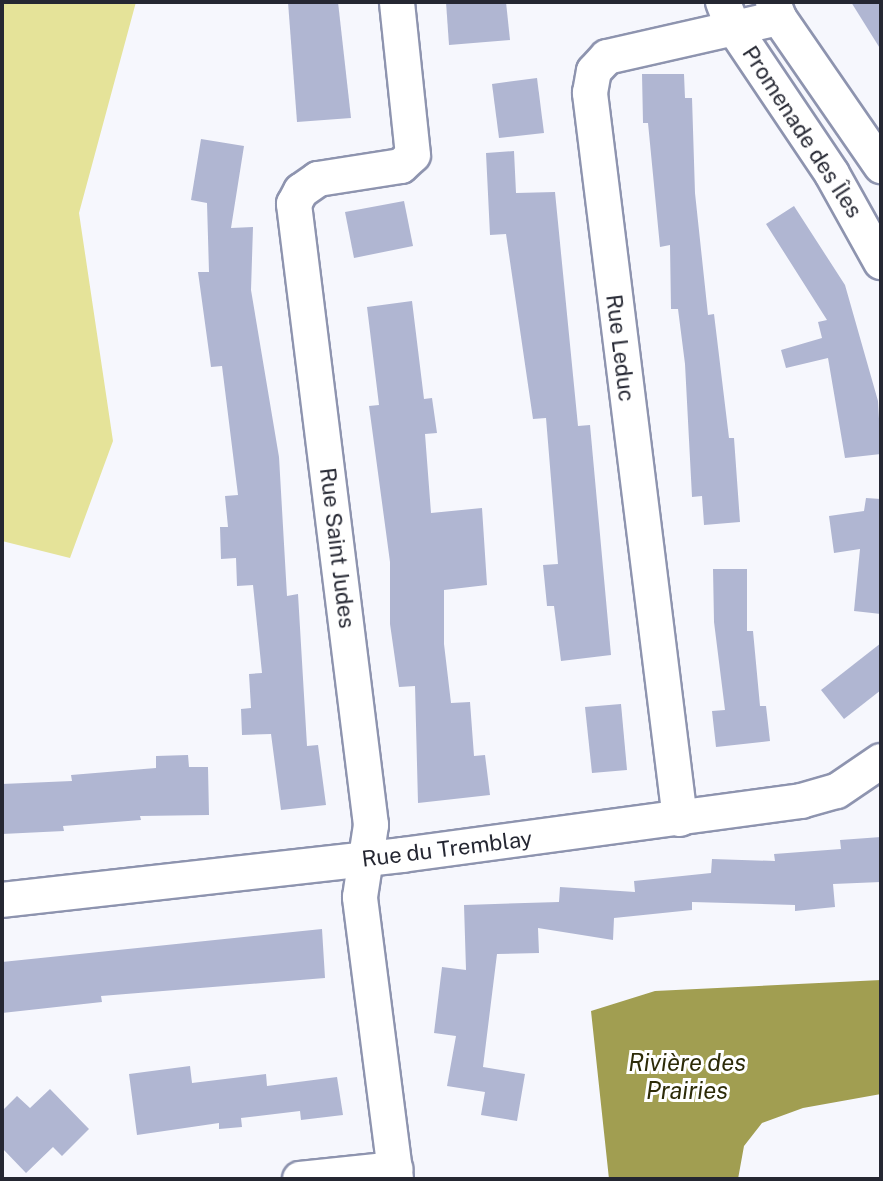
<!DOCTYPE html>
<meta charset="utf-8">
<style>
body{margin:0}
#map{position:relative;width:883px;height:1181px;overflow:hidden;background:#f6f7fd;font-family:"Public Sans",sans-serif}
div>[style]{position:absolute}
.green>*{inset:0;background:#e5e399}
.water>*{inset:0;background:#a19e51}
.building>*{inset:0;background:#b0b6d2}
.roads{filter:drop-shadow(2px 0 #8e94af) drop-shadow(-2px 0 #8e94af) drop-shadow(0 2px #8e94af) drop-shadow(0 -2px #8e94af)}
.minor>*{height:34px;margin:-17px;padding:0 17px;transform-origin:17px;border-radius:17px;background:#fff}
span{translate:-50% -50%;white-space:nowrap;text-align:center;line-height:1.15;-webkit-text-stroke:6px #fff;paint-order:stroke}
.street-label{font-size:22px;color:#252732}
.water-label{font-size:24px;color:#2d2b08;font-style:italic}
.frame{position:absolute;inset:0;border:4px solid #252732;pointer-events:none}
</style>
<div id="map">
<div class="green">
<div style="clip-path:polygon(2px 2px,136px 2px,79px 213px,113px 441px,70px 558px,2px 541px)"></div>
</div>
<div class="water">
<div style="clip-path:polygon(881px 980px,881px 1094px,803px 1108px,762px 1123px,744px 1146px,738px 1179px,609px 1179px,591px 1011px,655px 991px)"></div>
</div>
<div class="building">
<div style="clip-path:polygon(288px 2px,338px 2px,351px 118px,297px 122px)"></div>
<div style="clip-path:polygon(446px 2px,506px 2px,510px 40px,449px 45px)"></div>
<div style="clip-path:polygon(851px 2px,881px 2px,881px 50px)"></div>
<div style="clip-path:polygon(642px 74px,684px 74px,685px 98px,692px 98px,695px 193px,708px 315px,714px 314px,729px 438px,734px 438px,740px 522px,704px 525px,702px 496px,692px 497px,685px 364px,678px 309px,671px 309px,670px 245px,660px 247px,648px 123px,643px 123px)"></div>
<div style="clip-path:polygon(537px 78px,544px 133px,499px 138px,492px 84px)"></div>
<div style="clip-path:polygon(201px 139px,244px 146px,231px 228px,253px 227px,251px 290px,279px 457px,287px 596px,298px 594px,307px 746px,318px 745px,326px 805px,281px 810px,271px 734px,242px 735px,241px 709px,251px 708px,249px 674px,262px 673px,253px 585px,237px 586px,236px 558px,221px 559px,220px 527px,228px 527px,225px 496px,238px 495px,222px 366px,211px 367px,198px 272px,209px 272px,207px 203px,191px 200px)"></div>
<div style="clip-path:polygon(514px 151px,516px 193px,555px 192px,578px 426px,590px 425px,611px 655px,561px 661px,554px 606px,547px 606px,543px 565px,558px 564px,546px 418px,533px 419px,506px 234px,490px 235px,486px 153px)"></div>
<div style="clip-path:polygon(404px 201px,413px 246px,354px 258px,345px 212px)"></div>
<div style="clip-path:polygon(794px 206px,845px 285px,878px 401px,881px 454px,845px 458px,828px 358px,786px 368px,781px 350px,822px 338px,818px 322px,827px 320px,766px 224px)"></div>
<div style="clip-path:polygon(412px 301px,424px 399px,432px 398px,437px 433px,425px 434px,431px 513px,482px 508px,487px 585px,444px 590px,444px 644px,451px 703px,470px 702px,474px 756px,485px 755px,490px 795px,418px 803px,415px 686px,399px 687px,390px 624px,390px 562px,369px 406px,379px 405px,367px 307px)"></div>
<div style="clip-path:polygon(866px 498px,881px 499px,881px 614px,854px 611px,860px 549px,834px 553px,829px 516px,864px 511px)"></div>
<div style="clip-path:polygon(713px 569px,747px 569px,747px 631px,753px 631px,760px 706px,766px 706px,770px 741px,716px 747px,712px 711px,725px 710px,714px 622px)"></div>
<div style="clip-path:polygon(881px 643px,881px 690px,844px 719px,821px 690px)"></div>
<div style="clip-path:polygon(621px 704px,627px 770px,592px 773px,585px 707px)"></div>
<div style="clip-path:polygon(188px 755px,189px 767px,208px 767px,209px 815px,140px 816px,141px 820px,63px 826px,64px 831px,2px 834px,2px 784px,72px 781px,71px 775px,156px 768px,156px 756px)"></div>
<div style="clip-path:polygon(881px 837px,881px 882px,833px 884px,835px 907px,795px 911px,795px 905px,692px 902px,692px 910px,614px 918px,613px 940px,538px 928px,539px 953px,497px 954px,483px 1067px,525px 1074px,517px 1121px,481px 1115px,485px 1092px,447px 1086px,456px 1036px,434px 1033px,442px 967px,466px 970px,464px 905px,559px 902px,560px 887px,635px 892px,634px 881px,711px 873px,712px 859px,775px 861px,774px 854px,841px 849px,840px 840px)"></div>
<div style="clip-path:polygon(322px 929px,325px 978px,101px 996px,102px 1002px,2px 1013px,2px 962px)"></div>
<div style="clip-path:polygon(190px 1066px,192px 1083px,266px 1074px,267px 1086px,337px 1077px,343px 1115px,301px 1120px,300px 1111px,241px 1118px,242px 1127px,219px 1129px,219px 1123px,137px 1135px,129px 1074px)"></div>
<div style="clip-path:polygon(50px 1089px,89px 1129px,62px 1156px,53px 1147px,26px 1173px,2px 1148px,2px 1111px,17px 1096px,30px 1108px)"></div>
</div>
<div class="roads">
<div class="minor">
<div style="left:723px;top:2px;width:25px;rotate:69deg"></div>
<div style="left:732px;top:25px;width:179px;rotate:56.1deg"></div>
<div style="left:832px;top:174px;width:101px;rotate:60.9deg"></div>
<div style="left:773px;top:2px;width:17px;rotate:69deg"></div>
<div style="left:779px;top:18px;width:180px;rotate:55.4deg"></div>
<div style="left:680px;top:819px;width:732px;rotate:-97.07deg"></div>
<div style="left:590px;top:93px;width:22px;rotate:-80deg"></div>
<div style="left:594px;top:71px;width:19px;rotate:-47deg"></div>
<div style="left:607px;top:57px;width:176px;rotate:-12.8deg"></div>
<div style="left:2px;top:900px;width:403px;rotate:-6.4deg"></div>
<div style="left:402px;top:855px;width:403px;rotate:-7.7deg"></div>
<div style="left:801px;top:801px;width:37px;rotate:-16deg"></div>
<div style="left:837px;top:791px;width:53px;rotate:-34.3deg"></div>
<div style="left:300px;top:1179px;width:96px;rotate:-6deg"></div>
<div style="left:396px;top:1179px;width:284px;rotate:-97.3deg"></div>
<div style="left:360px;top:897px;width:73px;rotate:-81.3deg"></div>
<div style="left:371px;top:825px;width:626px;rotate:-97.07deg"></div>
<div style="left:294px;top:204px;width:15px;rotate:-62deg"></div>
<div style="left:301px;top:191px;width:21px;rotate:-35deg"></div>
<div style="left:318px;top:179px;width:84px;rotate:-8.9deg"></div>
<div style="left:401px;top:166px;width:16px;rotate:-43deg"></div>
<div style="left:413px;top:155px;width:154px;rotate:-96deg"></div>
</div>
</div>
<div class="street-label">
<span style="left:802px;top:132px;rotate:57deg">Promenade des Îles</span>
<span style="left:620px;top:348px;rotate:83deg">Rue Leduc</span>
<span style="left:337px;top:548px;rotate:83deg">Rue Saint Judes</span>
<span style="left:447px;top:849px;rotate:-7deg">Rue du Tremblay</span>
</div>
<div class="water-label">
<span style="left:687px;top:1077px">Rivière des<br>Prairies</span>
</div>
<div class="frame"></div>
</div>
